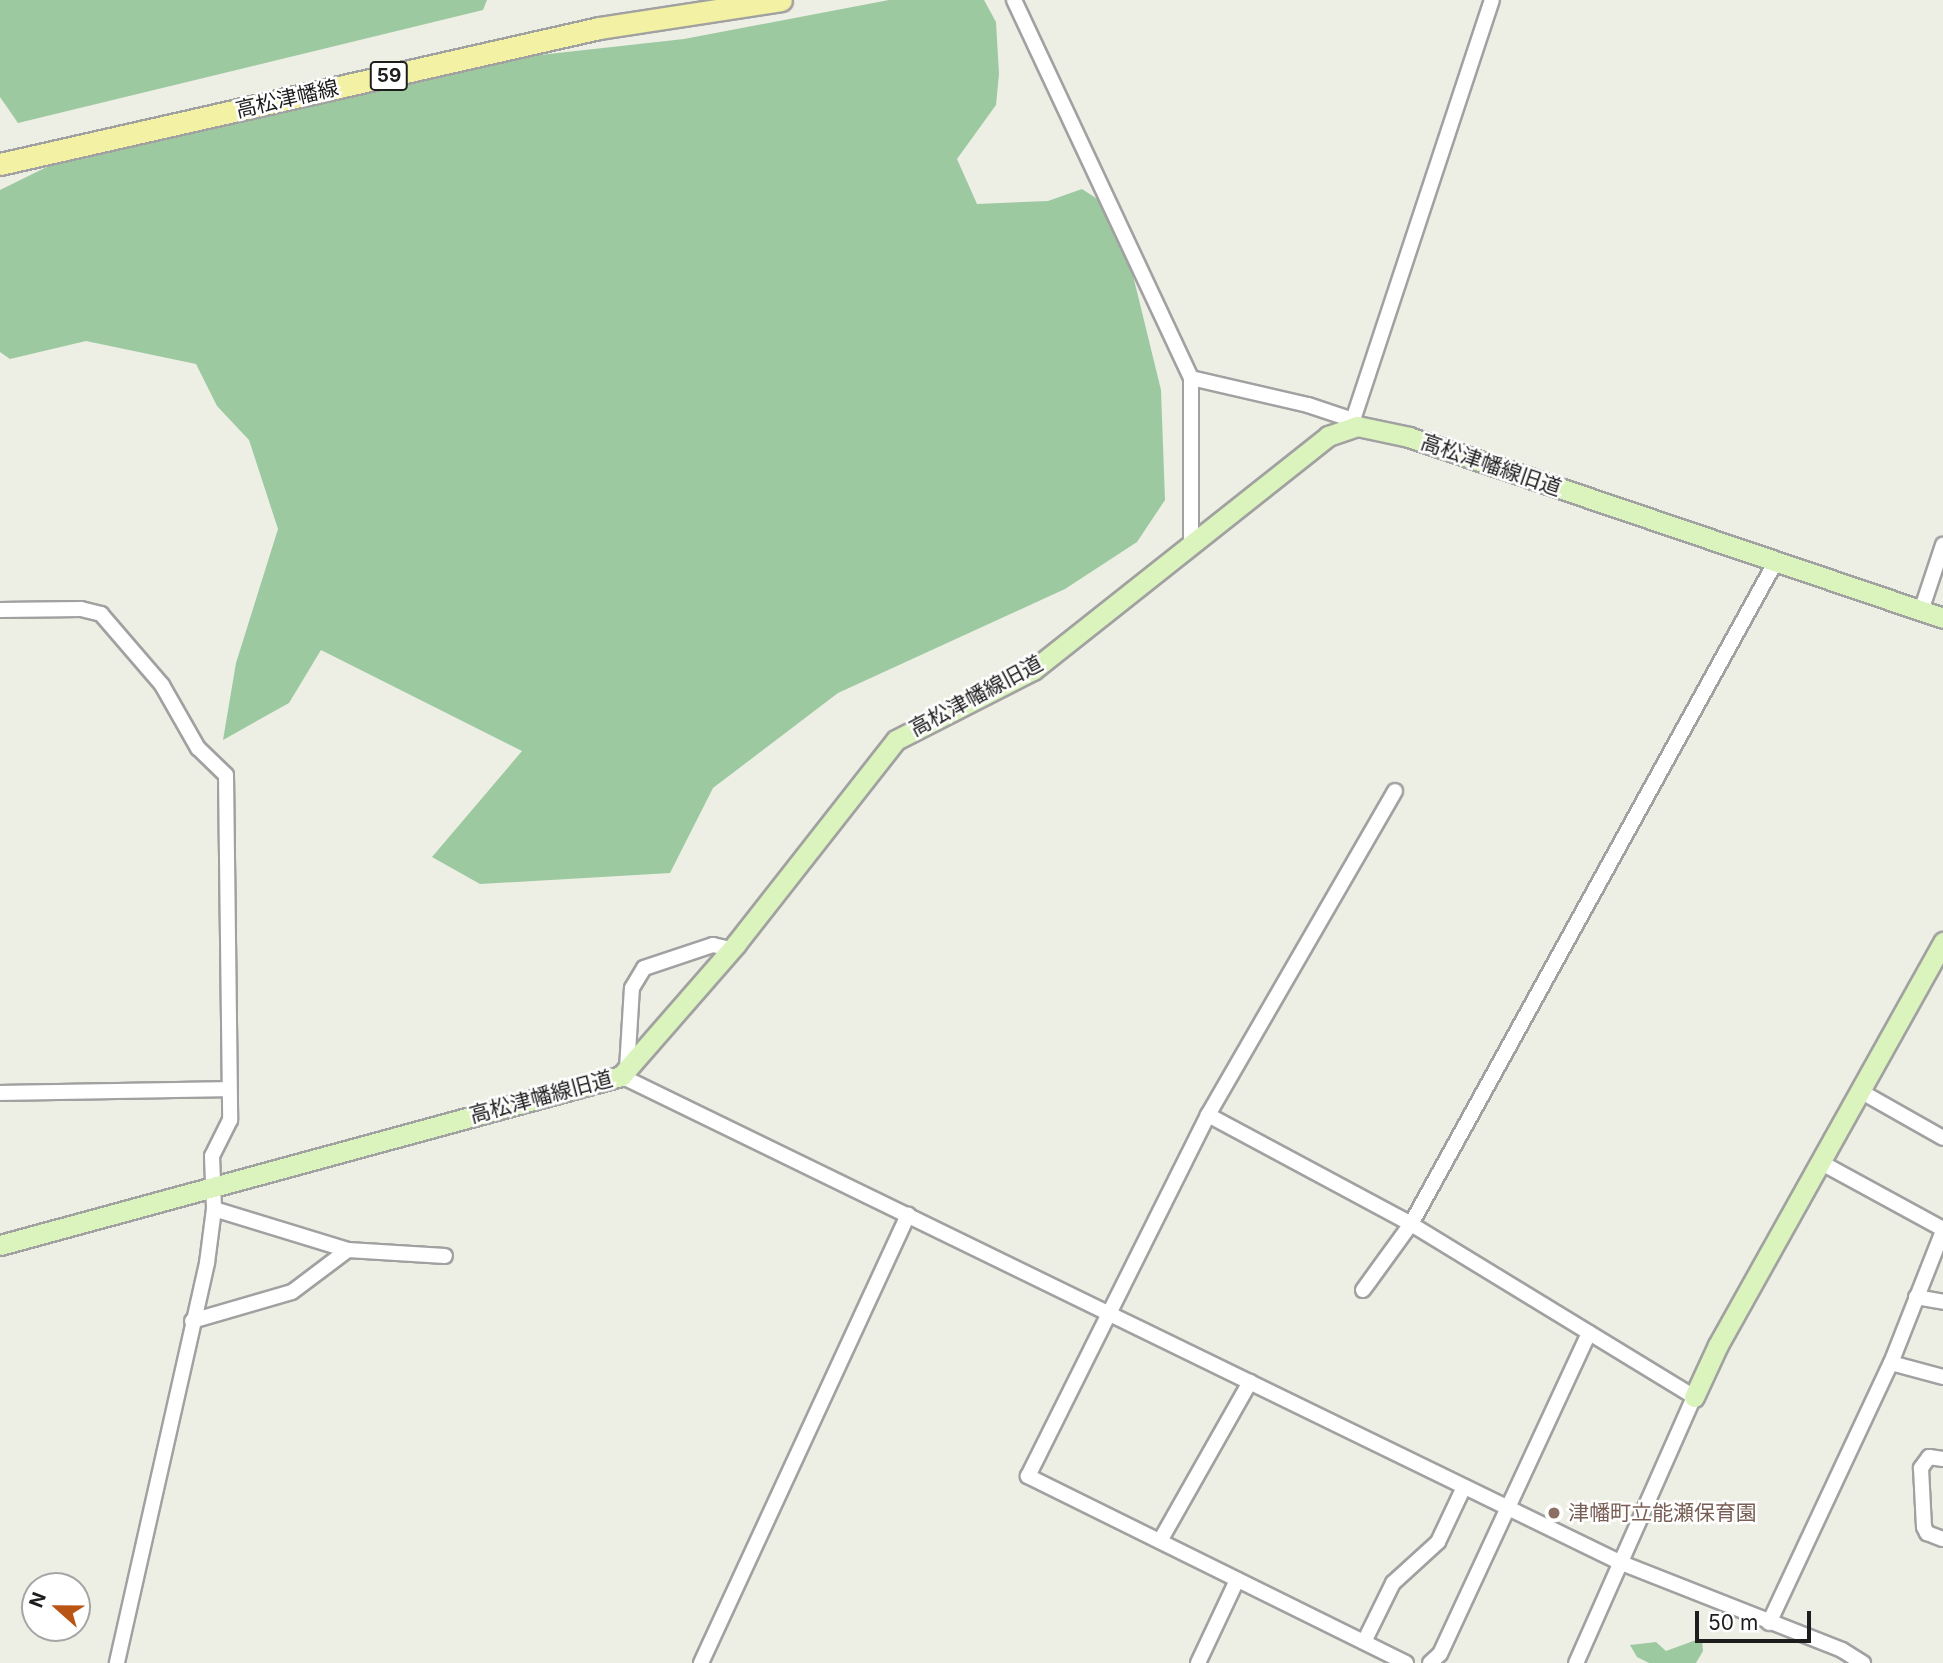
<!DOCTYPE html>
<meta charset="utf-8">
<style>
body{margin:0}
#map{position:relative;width:1943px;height:1663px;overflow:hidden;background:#edeee4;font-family:Inter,"Noto Sans JP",sans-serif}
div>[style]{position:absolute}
.forest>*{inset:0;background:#9dc9a1}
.roads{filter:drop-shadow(2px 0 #a1a1a1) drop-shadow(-2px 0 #a1a1a1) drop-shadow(0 2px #a1a1a1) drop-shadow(0 -2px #a1a1a1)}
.street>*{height:14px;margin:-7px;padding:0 7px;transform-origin:7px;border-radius:7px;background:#fff}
.secondary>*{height:19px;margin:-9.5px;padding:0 9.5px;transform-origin:9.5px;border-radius:9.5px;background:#dbf3bc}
.primary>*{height:21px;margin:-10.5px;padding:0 10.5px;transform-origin:10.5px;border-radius:10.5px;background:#f3f1a4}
.dots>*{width:19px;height:19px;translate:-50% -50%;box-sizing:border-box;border:4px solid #fff;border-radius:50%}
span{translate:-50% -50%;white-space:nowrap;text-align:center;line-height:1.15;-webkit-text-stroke:5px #fff;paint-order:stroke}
.shield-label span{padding:2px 5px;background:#fff;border:2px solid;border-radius:5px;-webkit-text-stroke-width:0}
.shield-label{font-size:19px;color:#1d1d1d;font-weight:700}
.street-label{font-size:21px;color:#1d1d1d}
.education-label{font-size:21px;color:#785e54}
.left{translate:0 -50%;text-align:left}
.north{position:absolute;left:21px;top:1572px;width:70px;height:70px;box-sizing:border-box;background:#fff;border:2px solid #a5a5a5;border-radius:50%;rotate:291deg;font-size:19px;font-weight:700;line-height:28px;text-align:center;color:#1d1d1d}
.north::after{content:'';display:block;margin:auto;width:24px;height:32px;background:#b95412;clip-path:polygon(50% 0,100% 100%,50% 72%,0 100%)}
.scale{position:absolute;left:1695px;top:1611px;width:116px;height:32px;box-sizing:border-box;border:4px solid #1d1d1d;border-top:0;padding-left:9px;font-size:21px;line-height:24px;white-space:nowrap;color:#1d1d1d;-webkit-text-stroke:5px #fff;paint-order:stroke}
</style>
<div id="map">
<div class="forest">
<div style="clip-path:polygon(0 0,487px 0,483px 10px,18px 123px,0 97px)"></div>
<div style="clip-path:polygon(889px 0,984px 0,996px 22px,999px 74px,996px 105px,957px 159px,977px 204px,1048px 201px,1082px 189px,1102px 202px,1129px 259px,1161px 390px,1165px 500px,1137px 542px,1065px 589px,838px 693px,713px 788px,670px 873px,480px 884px,432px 857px,522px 751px,321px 650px,289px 703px,223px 740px,236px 663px,278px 529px,249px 440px,217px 406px,196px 364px,86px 341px,10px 359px,0 352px,0 190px,63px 159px,494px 60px,684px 39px)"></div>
<div style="clip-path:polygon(1696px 1640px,1702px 1640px,1703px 1651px,1696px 1663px,1649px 1663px,1637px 1657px,1630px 1645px,1656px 1642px,1666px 1651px)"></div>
</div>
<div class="roads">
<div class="street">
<div style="left:1014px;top:0;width:417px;rotate:64.9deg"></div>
<div style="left:1191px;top:378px;width:163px;rotate:90deg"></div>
<div style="left:1191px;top:378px;width:120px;rotate:13deg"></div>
<div style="left:1308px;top:405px;width:47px;rotate:18.4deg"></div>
<div style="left:1353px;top:420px;width:7px;rotate:56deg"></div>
<div style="left:1353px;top:420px;width:442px;rotate:-71.7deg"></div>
<div style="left:0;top:610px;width:81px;rotate:-0.7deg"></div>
<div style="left:81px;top:609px;width:21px;rotate:14deg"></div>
<div style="left:101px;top:614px;width:94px;rotate:49.3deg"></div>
<div style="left:162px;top:685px;width:73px;rotate:60.3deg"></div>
<div style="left:198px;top:748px;width:39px;rotate:44deg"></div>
<div style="left:226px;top:775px;width:345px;rotate:89.3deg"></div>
<div style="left:230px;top:1120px;width:40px;rotate:116.6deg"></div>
<div style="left:212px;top:1156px;width:53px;rotate:87.8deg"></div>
<div style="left:214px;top:1209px;width:54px;rotate:97.4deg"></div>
<div style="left:207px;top:1263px;width:410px;rotate:102.7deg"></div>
<div style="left:1921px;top:611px;width:70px;rotate:-71.6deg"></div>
<div style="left:627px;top:1069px;width:81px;rotate:-86.5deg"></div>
<div style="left:632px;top:988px;width:23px;rotate:-59deg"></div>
<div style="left:644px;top:968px;width:73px;rotate:-18.4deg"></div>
<div style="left:713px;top:945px;width:18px;rotate:13deg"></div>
<div style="left:621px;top:1076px;width:1110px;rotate:25.96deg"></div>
<div style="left:1619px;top:1562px;width:240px;rotate:21.5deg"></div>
<div style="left:1842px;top:1650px;width:25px;rotate:32deg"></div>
<div style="left:1860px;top:1091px;width:95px;rotate:29.5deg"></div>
<div style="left:0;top:1093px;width:228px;rotate:-1deg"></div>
<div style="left:1208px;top:1115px;width:374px;rotate:-60deg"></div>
<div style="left:1820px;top:1162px;width:140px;rotate:28.6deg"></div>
<div style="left:214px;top:1209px;width:140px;rotate:17deg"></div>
<div style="left:1363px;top:1290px;width:82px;rotate:-54deg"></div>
<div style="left:1411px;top:1224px;width:755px;rotate:-61.16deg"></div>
<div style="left:1916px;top:1297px;width:27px;rotate:10deg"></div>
<div style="left:192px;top:1321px;width:104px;rotate:-16.2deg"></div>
<div style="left:292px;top:1292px;width:70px;rotate:-36.9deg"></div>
<div style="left:348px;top:1250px;width:97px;rotate:3.5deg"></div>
<div style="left:1891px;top:1363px;width:54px;rotate:15.1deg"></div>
<div style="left:1943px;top:1459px;width:14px;rotate:-172deg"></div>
<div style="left:1929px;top:1457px;width:14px;rotate:126deg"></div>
<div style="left:1921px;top:1468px;width:59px;rotate:87.1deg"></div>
<div style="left:1924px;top:1527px;width:7px;rotate:63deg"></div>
<div style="left:1927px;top:1533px;width:17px;rotate:21deg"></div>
<div style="left:1160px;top:1541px;width:183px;rotate:-60.5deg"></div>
<div style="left:1769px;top:1623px;width:287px;rotate:-64.9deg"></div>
<div style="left:1891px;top:1363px;width:142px;rotate:-68.5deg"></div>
<div style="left:1364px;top:1642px;width:66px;rotate:-63.8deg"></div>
<div style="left:1393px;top:1583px;width:61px;rotate:-42.3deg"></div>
<div style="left:1438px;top:1542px;width:61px;rotate:-64.7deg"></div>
<div style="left:701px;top:1663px;width:494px;rotate:-65.2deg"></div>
<div style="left:1198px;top:1663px;width:92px;rotate:-64.8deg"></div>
<div style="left:1406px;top:1663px;width:422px;rotate:-153.7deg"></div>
<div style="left:1028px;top:1476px;width:403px;rotate:-63.5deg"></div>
<div style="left:1208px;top:1115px;width:230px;rotate:28.2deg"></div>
<div style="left:1411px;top:1224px;width:332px;rotate:31.4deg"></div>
<div style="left:1694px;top:1397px;width:291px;rotate:113.9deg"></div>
<div style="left:1430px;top:1663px;width:13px;rotate:-42deg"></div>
<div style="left:1440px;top:1654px;width:354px;rotate:-65.1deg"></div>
</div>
<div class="secondary">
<div style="left:0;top:1245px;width:644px;rotate:-15.22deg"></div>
<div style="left:621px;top:1076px;width:175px;rotate:-48.9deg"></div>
<div style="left:736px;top:944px;width:259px;rotate:-51.9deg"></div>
<div style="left:896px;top:740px;width:154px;rotate:-27.1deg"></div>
<div style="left:1033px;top:670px;width:377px;rotate:-38.4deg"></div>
<div style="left:1328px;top:436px;width:31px;rotate:-19deg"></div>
<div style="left:1357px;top:426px;width:53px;rotate:11.9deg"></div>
<div style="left:1409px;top:437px;width:564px;rotate:18.72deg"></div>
<div style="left:1694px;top:1397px;width:57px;rotate:-65.2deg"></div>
<div style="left:1718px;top:1345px;width:462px;rotate:-60.8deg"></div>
</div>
<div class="primary">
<div style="left:0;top:164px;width:614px;rotate:-12.79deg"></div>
<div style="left:599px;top:28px;width:184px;rotate:-8.7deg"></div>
</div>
</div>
<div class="dots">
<div style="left:1554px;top:1513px;background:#8d6e63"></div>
</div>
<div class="shield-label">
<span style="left:389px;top:76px">59</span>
</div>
<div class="street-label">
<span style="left:287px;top:99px;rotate:-13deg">高松津幡線</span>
<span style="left:1491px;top:465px;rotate:19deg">高松津幡線旧道</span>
<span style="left:976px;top:696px;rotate:-28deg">高松津幡線旧道</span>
<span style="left:541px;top:1097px;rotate:-15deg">高松津幡線旧道</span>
</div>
<div class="education-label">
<span class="left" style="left:1568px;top:1513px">津幡町立能瀬保育園</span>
</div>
<div class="north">N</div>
<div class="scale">50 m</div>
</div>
